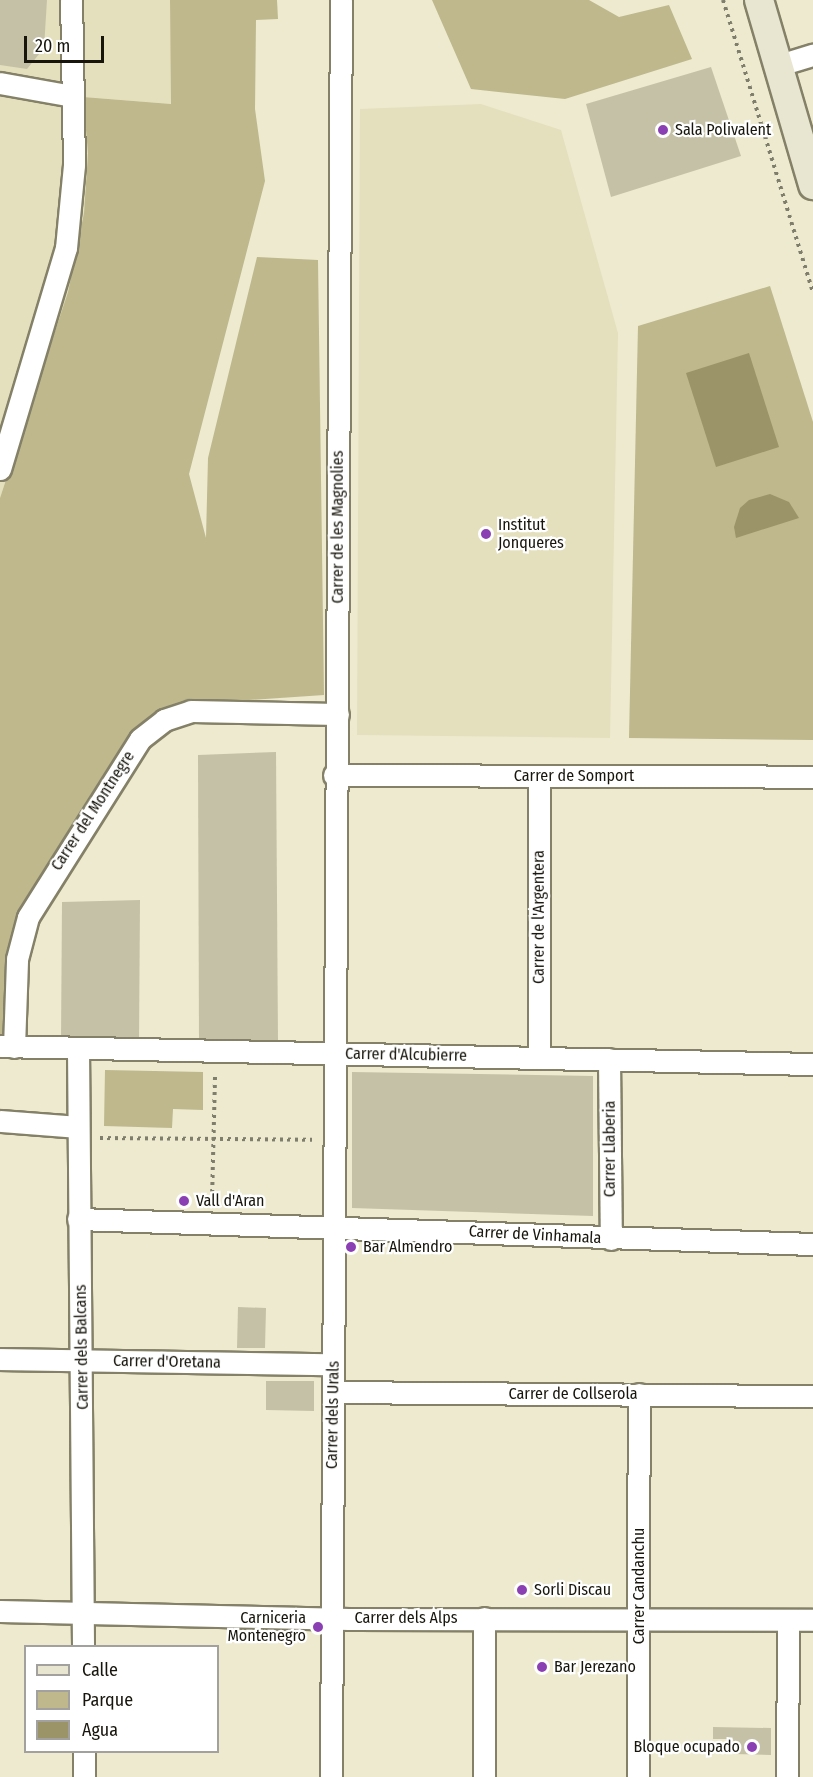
<!DOCTYPE html>
<style>
body{margin:0}
#map{position:relative;width:813px;height:1777px;overflow:hidden;background:#edeacf;font-family:"Fira Sans Condensed",sans-serif}
div>[style]{position:absolute}
.built>*{inset:0;background:#e4e0bd}
.green>*{inset:0;background:#beb88c}
.water>*{inset:0;background:#9a9468}
.building>*{inset:0;background:#c5c1a7}
.path>*{height:4px;margin-top:-2px;transform-origin:0;background:repeating-linear-gradient(90deg,#7f7d6b 0 3px,transparent 0 7.5px)}
.roads{filter:drop-shadow(2px 0 #848168) drop-shadow(-2px 0 #848168) drop-shadow(0 2px #848168) drop-shadow(0 -2px #848168)}
.street>*{height:21px;margin:-10.5px;padding:0 10.5px;transform-origin:10.5px;border-radius:10.5px;background:#fff}
.secondary>*{height:28px;margin:-14px;padding:0 14px;transform-origin:14px;border-radius:14px;background:#e8e5d0}
.dots>*{width:16px;height:16px;translate:-50% -50%;box-sizing:border-box;border:3px solid #fff;border-radius:50%}
span{translate:-50% -50%;white-space:nowrap;text-align:center;line-height:1.15;-webkit-text-stroke:4.5px #fff;paint-order:stroke}
.poi-label{font-size:16px;color:#17150c}
.left{translate:0 -50%;text-align:left}
.right{translate:-100% -50%;text-align:right}
.street-label{font-size:16px;color:#17150c}
.legend{position:absolute;left:24px;top:1645px;width:195px;height:108px;box-sizing:border-box;background:#fff;border:2px solid #a2a19e;margin:0;padding:8px 10px;list-style:none;font-size:18px;color:#17150c}
.legend li{display:flex;align-items:center;gap:12px;height:30px}
.legend b{width:30px;border:2px solid #a2a19e}
.scale{position:absolute;left:24px;top:36px;width:80px;height:27px;box-sizing:border-box;border:3px solid #17150c;border-top:0;padding-left:8px;font-size:18px;line-height:21px;white-space:nowrap;color:#17150c;-webkit-text-stroke:4px #fff;paint-order:stroke}
</style>
<div id="map">
<div class="built">
<div style="clip-path:polygon(0 0,170px 0,172px 104px,83px 97px,88px 153px,84px 213px,68px 292px,0 498px)"></div>
<div style="clip-path:polygon(481px 104px,561px 130px,618px 333px,610px 738px,357px 735px,360px 109px)"></div>
</div>
<div class="green">
<div style="clip-path:polygon(170px 0,277px 0,278px 19px,256px 20px,255px 109px,265px 181px,189px 474px,206px 538px,208px 458px,257px 257px,318px 260px,324px 695px,190px 704px,140px 728px,107px 770px,28px 900px,4px 1038px,0 1038px,0 498px,68px 292px,84px 213px,88px 153px,83px 97px,171px 104px)"></div>
<div style="clip-path:polygon(432px 0,589px 0,619px 17px,669px 5px,692px 59px,565px 99px,471px 89px)"></div>
<div style="clip-path:polygon(770px 286px,813px 422px,813px 740px,629px 738px,638px 326px)"></div>
<div style="clip-path:polygon(105px 1070px,203px 1072px,203px 1110px,173px 1109px,172px 1128px,104px 1126px)"></div>
</div>
<div class="water">
<div style="clip-path:polygon(749px 353px,779px 447px,716px 467px,686px 373px)"></div>
<div style="clip-path:polygon(770px 494px,789px 502px,799px 518px,736px 538px,734px 527px,740px 508px,749px 500px)"></div>
</div>
<div class="building">
<div style="clip-path:polygon(0 0,47px 0,44px 48px,27px 69px,0 65px)"></div>
<div style="clip-path:polygon(711px 67px,741px 156px,611px 197px,586px 104px)"></div>
<div style="clip-path:polygon(276px 752px,278px 1043px,199px 1042px,198px 755px)"></div>
<div style="clip-path:polygon(140px 900px,139px 1043px,61px 1041px,62px 902px)"></div>
<div style="clip-path:polygon(352px 1072px,593px 1076px,593px 1216px,352px 1208px)"></div>
<div style="clip-path:polygon(238px 1307px,266px 1308px,265px 1348px,237px 1348px)"></div>
<div style="clip-path:polygon(266px 1381px,314px 1381px,314px 1411px,266px 1410px)"></div>
<div style="clip-path:polygon(713px 1727px,771px 1728px,771px 1755px,734px 1754px,733px 1739px,713px 1739px)"></div>
</div>
<div class="path">
<div style="left:723px;top:0;width:307px;rotate:72.9deg"></div>
<div style="left:100px;top:1138px;width:212px;rotate:0.5deg"></div>
<div style="left:212px;top:1200px;width:127px;rotate:-88.6deg"></div>
</div>
<div class="roads">
<div class="street">
<div style="left:776px;top:66px;width:39px;rotate:-17deg"></div>
<div style="left:0;top:83px;width:73px;rotate:10.2deg"></div>
<div style="left:0;top:469px;width:231px;rotate:-73.4deg"></div>
<div style="left:66px;top:248px;width:83px;rotate:-84.5deg"></div>
<div style="left:74px;top:165px;width:165px;rotate:-91deg"></div>
<div style="left:334px;top:775px;width:479px;rotate:0.2deg"></div>
<div style="left:539px;top:776px;width:282px;rotate:90deg"></div>
<div style="left:0;top:1046px;width:813px;rotate:1.27deg"></div>
<div style="left:14px;top:1047px;width:88px;rotate:-88deg"></div>
<div style="left:17px;top:959px;width:43px;rotate:-75.3deg"></div>
<div style="left:28px;top:917px;width:210px;rotate:-57.8deg"></div>
<div style="left:140px;top:739px;width:31px;rotate:-38deg"></div>
<div style="left:164px;top:720px;width:28px;rotate:-18deg"></div>
<div style="left:191px;top:711px;width:147px;rotate:1.2deg"></div>
<div style="left:78px;top:1048px;width:598px;rotate:89.52deg"></div>
<div style="left:609px;top:1059px;width:180px;rotate:89.4deg"></div>
<div style="left:0;top:1121px;width:78px;rotate:4.4deg"></div>
<div style="left:78px;top:1219px;width:735px;rotate:1.95deg"></div>
<div style="left:0;top:1359px;width:333px;rotate:0.9deg"></div>
<div style="left:334px;top:1392px;width:479px;rotate:0.5deg"></div>
<div style="left:0;top:1611px;width:349px;rotate:1.3deg"></div>
<div style="left:349px;top:1619px;width:464px;rotate:0.1deg"></div>
<div style="left:84px;top:1752px;width:25px;rotate:90deg"></div>
<div style="left:331px;top:1777px;width:1777px;rotate:-89.68deg"></div>
<div style="left:484px;top:1777px;width:159px;rotate:-90deg"></div>
<div style="left:638px;top:1777px;width:383px;rotate:-89.9deg"></div>
<div style="left:787px;top:1777px;width:157px;rotate:-89.6deg"></div>
</div>
<div class="secondary">
<div style="left:759px;top:0;width:193px;rotate:73.7deg"></div>
</div>
</div>
<div class="dots">
<div style="left:663px;top:130px;background:#8a40b2"></div>
<div style="left:486px;top:534px;background:#8a40b2"></div>
<div style="left:184px;top:1201px;background:#8a40b2"></div>
<div style="left:351px;top:1247px;background:#8a40b2"></div>
<div style="left:522px;top:1590px;background:#8a40b2"></div>
<div style="left:318px;top:1627px;background:#8a40b2"></div>
<div style="left:542px;top:1667px;background:#8a40b2"></div>
<div style="left:752px;top:1747px;background:#8a40b2"></div>
</div>
<div class="poi-label">
<span class="left" style="left:675px;top:130px">Sala Polivalent</span>
<span class="left" style="left:498px;top:534px">Institut<br>Jonqueres</span>
<span class="left" style="left:196px;top:1201px">Vall d'Aran</span>
<span class="left" style="left:363px;top:1247px">Bar Almendro</span>
<span class="left" style="left:534px;top:1590px">Sorli Discau</span>
<span class="right" style="left:306px;top:1627px">Carniceria<br>Montenegro</span>
<span class="left" style="left:554px;top:1667px">Bar Jerezano</span>
<span class="right" style="left:740px;top:1747px">Bloque ocupado</span>
</div>
<div class="street-label">
<span style="left:338px;top:527px;rotate:-90deg">Carrer de les Magnolies</span>
<span style="left:574px;top:776px">Carrer de Somport</span>
<span style="left:93px;top:811px;rotate:-57deg">Carrer del Montnegre</span>
<span style="left:539px;top:917px;rotate:-90deg">Carrer de l'Argentera</span>
<span style="left:406px;top:1055px;rotate:1deg">Carrer d'Alcubierre</span>
<span style="left:610px;top:1149px;rotate:-90deg">Carrer Llaberia</span>
<span style="left:535px;top:1235px;rotate:3deg">Carrer de Vinhamala</span>
<span style="left:82px;top:1347px;rotate:-91deg">Carrer dels Balcans</span>
<span style="left:167px;top:1362px;rotate:1deg">Carrer d'Oretana</span>
<span style="left:573px;top:1394px">Carrer de Collserola</span>
<span style="left:333px;top:1415px;rotate:-89deg">Carrer dels Urals</span>
<span style="left:639px;top:1586px;rotate:-90deg">Carrer Candanchu</span>
<span style="left:406px;top:1618px">Carrer dels Alps</span>
</div>
<ul class="legend">
<li><b style="height:8px;background:#e8e5d0"></b>Calle</li>
<li><b style="height:16px;background:#beb88c"></b>Parque</li>
<li><b style="height:16px;background:#9a9468"></b>Agua</li>
</ul>
<div class="scale">20 m</div>
</div>
